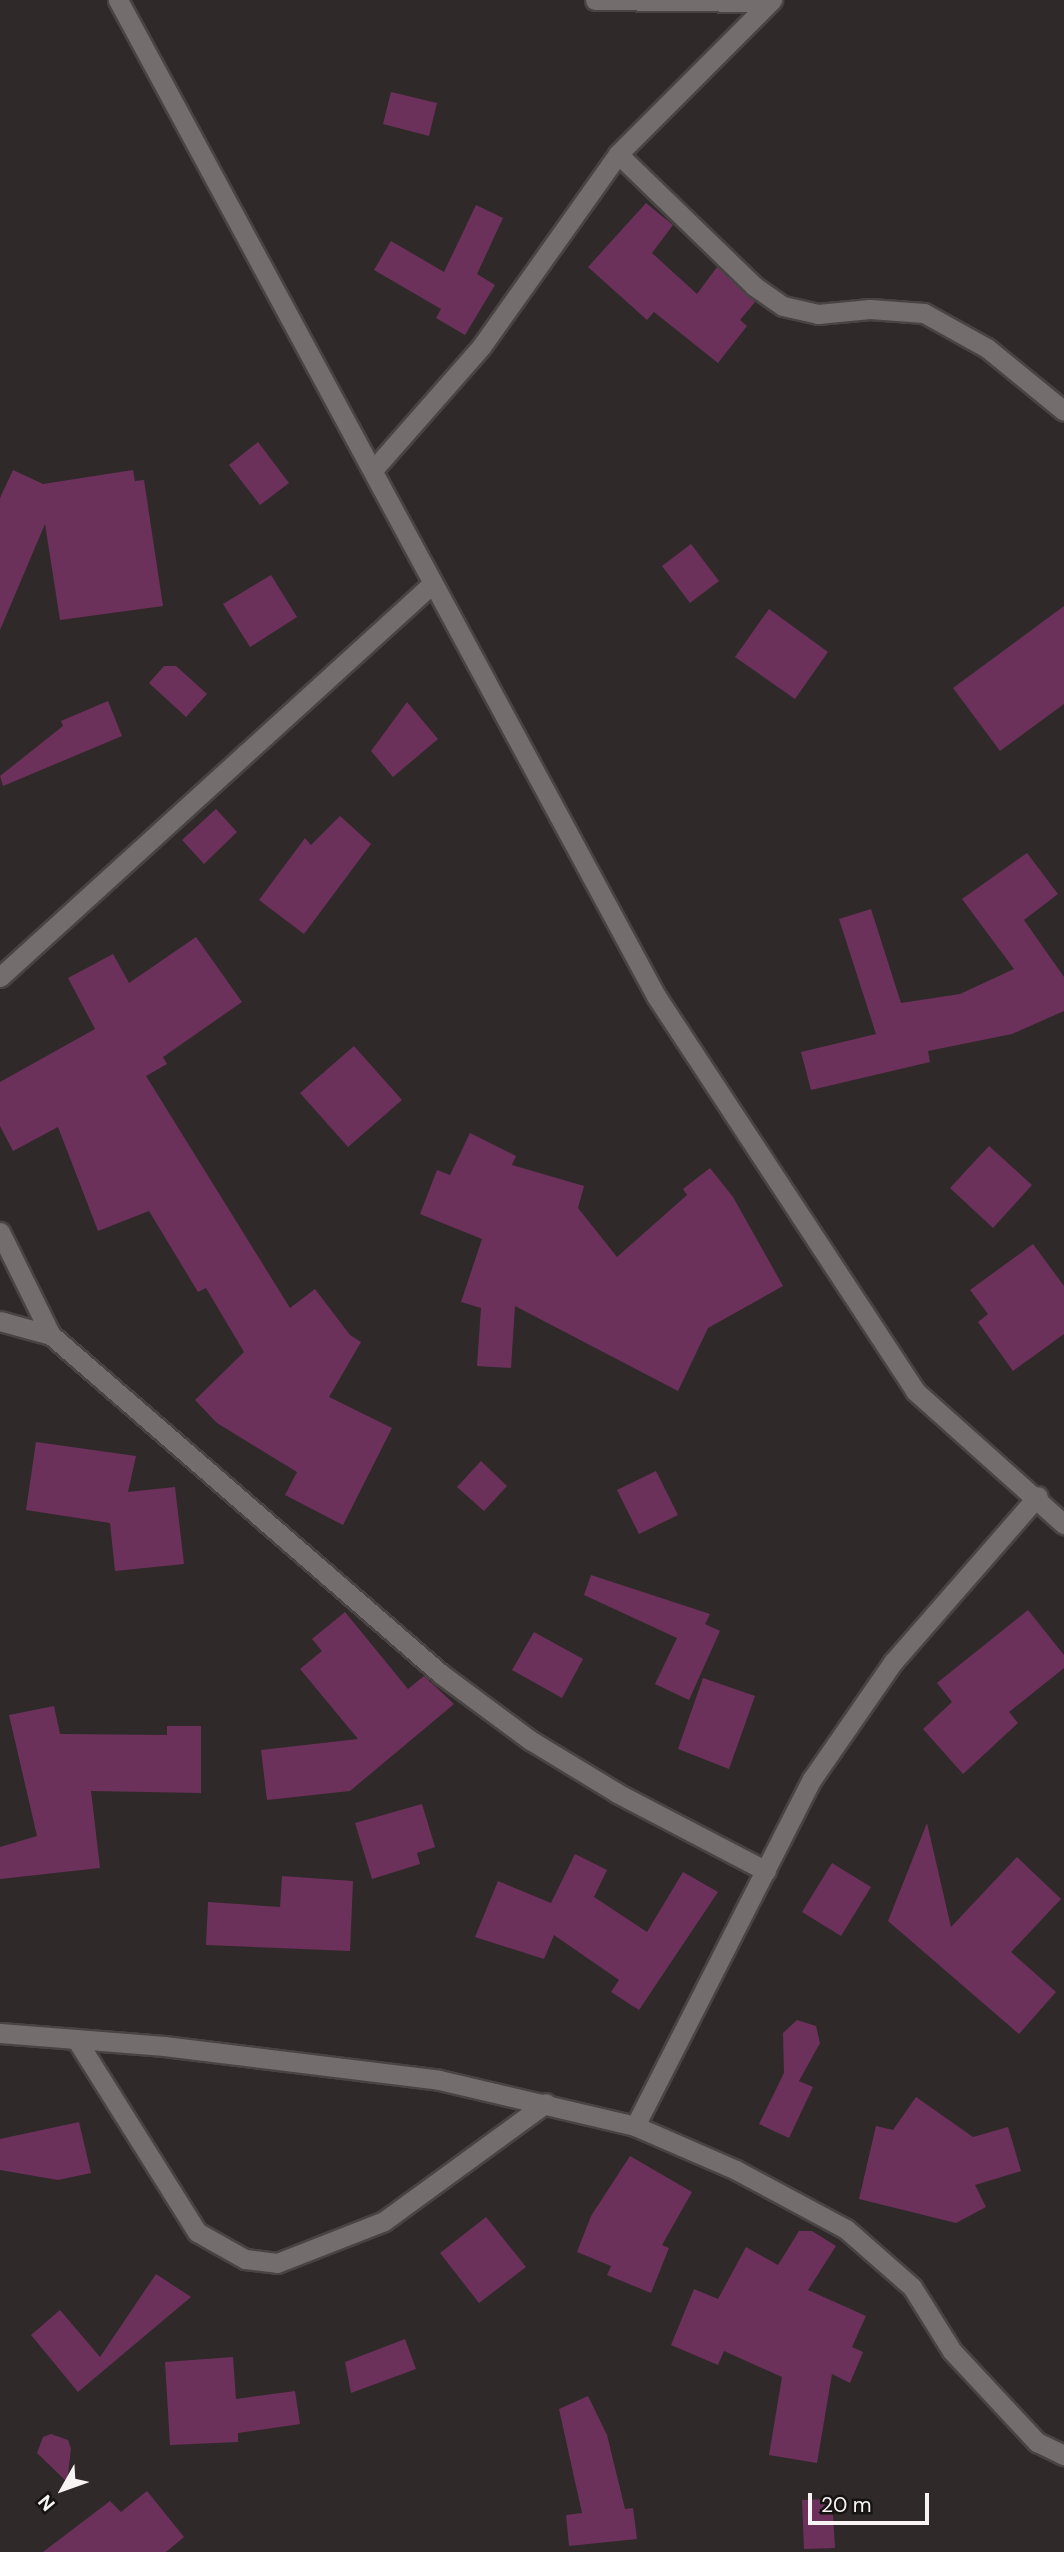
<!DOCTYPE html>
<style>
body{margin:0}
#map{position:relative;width:1064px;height:2552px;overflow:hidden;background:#30292a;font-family:"DM Sans",sans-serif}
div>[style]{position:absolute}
.building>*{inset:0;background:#6b315a}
.roads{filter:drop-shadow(2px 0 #494444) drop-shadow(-2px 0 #494444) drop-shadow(0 2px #494444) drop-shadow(0 -2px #494444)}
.minor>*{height:19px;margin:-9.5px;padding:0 9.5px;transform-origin:9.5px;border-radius:9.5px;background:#746d6d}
span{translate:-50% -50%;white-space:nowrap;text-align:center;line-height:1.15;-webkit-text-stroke:7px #161313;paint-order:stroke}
.north{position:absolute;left:28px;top:2454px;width:70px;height:70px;-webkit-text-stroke:5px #161313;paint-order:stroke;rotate:230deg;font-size:19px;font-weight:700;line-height:28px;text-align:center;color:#f8f4f4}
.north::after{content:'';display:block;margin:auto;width:24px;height:32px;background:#f8f4f4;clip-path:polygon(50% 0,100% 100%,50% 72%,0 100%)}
.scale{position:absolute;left:808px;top:2493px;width:121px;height:32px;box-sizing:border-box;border:4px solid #f8f4f4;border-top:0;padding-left:9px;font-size:21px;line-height:24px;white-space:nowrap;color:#f8f4f4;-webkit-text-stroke:5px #161313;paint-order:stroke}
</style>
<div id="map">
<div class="building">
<div style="clip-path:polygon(391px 92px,437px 103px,429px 136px,383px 124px)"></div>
<div style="clip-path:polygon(646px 203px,673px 225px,652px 253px,697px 294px,717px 267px,755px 302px,740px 320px,747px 326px,718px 363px,654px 312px,647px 320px,588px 267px)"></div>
<div style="clip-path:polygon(476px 205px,503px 218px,477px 274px,495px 285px,465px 335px,436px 318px,441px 309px,374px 270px,391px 241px,444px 272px)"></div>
<div style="clip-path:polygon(258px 442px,289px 483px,260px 505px,229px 465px)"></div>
<div style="clip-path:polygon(13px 470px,43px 484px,133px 470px,135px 481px,144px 480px,163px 606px,60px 620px,45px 524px,0 630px,0 498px)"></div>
<div style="clip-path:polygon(691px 544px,719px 581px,690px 603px,662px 566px)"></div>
<div style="clip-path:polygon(271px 575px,297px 617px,250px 647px,223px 604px)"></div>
<div style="clip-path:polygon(1064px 606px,1064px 704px,1000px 751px,953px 688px)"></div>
<div style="clip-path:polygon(769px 609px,828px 652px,795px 699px,735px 657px)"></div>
<div style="clip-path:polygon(164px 666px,176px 666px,207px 694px,186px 717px,149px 683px)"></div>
<div style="clip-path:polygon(108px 701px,122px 736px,3px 786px,0 776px,63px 726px,61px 721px)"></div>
<div style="clip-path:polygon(407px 702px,438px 739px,393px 777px,371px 751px)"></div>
<div style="clip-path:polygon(216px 809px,237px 832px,204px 864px,182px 840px)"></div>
<div style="clip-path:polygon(340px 816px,371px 844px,304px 934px,259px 900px,305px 838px,311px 845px)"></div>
<div style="clip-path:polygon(1027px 853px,1058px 894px,1024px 920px,1064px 977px,1064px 1011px,1012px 1034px,928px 1051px,930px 1062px,811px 1090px,801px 1052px,876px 1034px,839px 919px,871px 909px,901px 1003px,960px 994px,1014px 969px,962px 899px)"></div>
<div style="clip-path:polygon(196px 937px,242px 1002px,163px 1057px,167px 1064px,146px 1076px,290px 1308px,315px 1289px,350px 1335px,361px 1342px,329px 1397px,392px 1428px,343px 1525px,285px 1495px,297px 1472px,217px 1423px,195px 1400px,244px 1352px,206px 1288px,198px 1292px,149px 1211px,98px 1231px,58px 1127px,13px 1151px,0 1126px,0 1082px,95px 1029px,68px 978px,113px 954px,129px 983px)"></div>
<div style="clip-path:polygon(354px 1046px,402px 1100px,348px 1147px,300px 1093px)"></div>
<div style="clip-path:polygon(470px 1133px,516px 1156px,512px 1165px,584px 1186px,578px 1208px,617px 1257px,687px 1195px,683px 1189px,710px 1168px,733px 1197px,783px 1286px,708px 1328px,678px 1391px,515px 1306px,511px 1368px,477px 1366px,481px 1308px,461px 1302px,482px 1239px,420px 1214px,437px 1170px,450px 1175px)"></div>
<div style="clip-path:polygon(989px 1146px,1032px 1185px,993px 1228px,950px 1188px)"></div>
<div style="clip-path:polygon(1033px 1244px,1064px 1286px,1064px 1334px,1013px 1371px,978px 1322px,988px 1314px,970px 1290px)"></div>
<div style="clip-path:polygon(36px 1442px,136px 1456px,128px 1492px,175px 1487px,184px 1564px,115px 1571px,110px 1523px,26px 1510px)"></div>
<div style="clip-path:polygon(481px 1461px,507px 1486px,484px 1511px,457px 1487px)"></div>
<div style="clip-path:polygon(656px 1471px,678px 1515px,639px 1534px,617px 1490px)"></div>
<div style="clip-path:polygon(591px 1575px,710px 1614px,705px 1624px,720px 1631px,689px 1700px,655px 1684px,677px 1638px,584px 1595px)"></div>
<div style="clip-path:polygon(1028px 1610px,1064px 1655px,1064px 1668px,1009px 1712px,1018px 1723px,963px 1774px,923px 1729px,952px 1702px,937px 1683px)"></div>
<div style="clip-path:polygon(345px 1612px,408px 1689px,424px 1676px,454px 1704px,350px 1791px,267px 1800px,261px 1750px,358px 1739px,300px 1669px,322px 1651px,312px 1639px)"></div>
<div style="clip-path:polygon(534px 1632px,583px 1659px,562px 1698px,512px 1670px)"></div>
<div style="clip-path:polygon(703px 1678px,755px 1696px,729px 1769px,678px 1749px)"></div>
<div style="clip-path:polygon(54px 1706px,60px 1734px,167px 1735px,167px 1726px,201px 1726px,201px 1793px,91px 1791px,100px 1868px,0 1879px,0 1847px,37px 1836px,9px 1715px)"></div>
<div style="clip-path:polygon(422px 1804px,435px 1847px,417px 1853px,420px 1864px,372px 1879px,355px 1823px)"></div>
<div style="clip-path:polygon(927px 1823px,951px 1927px,1017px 1857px,1061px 1899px,1011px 1952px,1056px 1992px,1019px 2034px,888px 1921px)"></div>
<div style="clip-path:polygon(575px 1854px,607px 1870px,594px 1897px,647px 1932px,683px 1872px,718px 1892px,639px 2010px,611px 1992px,619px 1980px,554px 1935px,544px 1959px,475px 1937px,498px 1881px,551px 1903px)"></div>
<div style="clip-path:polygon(832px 1863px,871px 1887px,841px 1936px,802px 1912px)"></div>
<div style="clip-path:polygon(282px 1876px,353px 1881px,350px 1951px,206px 1945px,208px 1902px,280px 1907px)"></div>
<div style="clip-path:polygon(797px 2020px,816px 2026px,820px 2043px,799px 2081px,813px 2087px,789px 2138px,759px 2124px,784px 2073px,783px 2033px)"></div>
<div style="clip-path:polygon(916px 2097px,973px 2137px,1008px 2127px,1021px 2171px,975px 2185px,986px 2207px,956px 2223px,859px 2199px,876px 2126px,893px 2130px)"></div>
<div style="clip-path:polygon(79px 2122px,91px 2173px,58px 2180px,0 2170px,0 2139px)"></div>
<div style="clip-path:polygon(630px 2156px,692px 2192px,662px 2245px,669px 2248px,651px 2293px,607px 2275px,611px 2266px,577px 2252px,591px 2216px)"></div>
<div style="clip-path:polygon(486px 2217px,526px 2267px,479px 2303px,440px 2253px)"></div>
<div style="clip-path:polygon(799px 2231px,812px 2231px,836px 2246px,808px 2290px,866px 2316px,852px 2347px,863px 2352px,850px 2383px,832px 2374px,817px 2463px,769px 2455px,782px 2377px,724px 2351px,718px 2365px,671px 2345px,694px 2289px,718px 2299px,746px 2247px,778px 2265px)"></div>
<div style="clip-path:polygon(156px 2274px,191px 2297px,78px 2392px,31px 2335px,60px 2310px,100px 2357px)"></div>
<div style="clip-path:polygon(405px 2339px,416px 2369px,351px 2393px,345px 2362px)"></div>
<div style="clip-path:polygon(233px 2357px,236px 2399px,295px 2391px,300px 2424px,238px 2433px,238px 2442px,170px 2445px,165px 2362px)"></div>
<div style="clip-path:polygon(588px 2396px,607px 2435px,625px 2509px,633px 2508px,637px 2539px,569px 2546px,566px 2515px,582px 2513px,559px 2409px)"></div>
<div style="clip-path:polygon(51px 2434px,68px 2440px,71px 2449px,67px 2482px,37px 2453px,43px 2437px)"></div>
<div style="clip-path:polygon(147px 2491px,184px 2537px,166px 2552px,43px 2552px,110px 2501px,121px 2512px)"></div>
<div style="clip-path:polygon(832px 2499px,835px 2548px,804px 2549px,802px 2500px)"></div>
</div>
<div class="roads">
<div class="minor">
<div style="left:118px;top:0;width:1132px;rotate:61.62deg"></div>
<div style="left:656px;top:996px;width:472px;rotate:56.7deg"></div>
<div style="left:915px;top:1391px;width:200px;rotate:41.8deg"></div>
<div style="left:595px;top:0;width:173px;rotate:0.7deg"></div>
<div style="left:618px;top:154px;width:190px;rotate:44.1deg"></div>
<div style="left:754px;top:286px;width:35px;rotate:35deg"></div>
<div style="left:783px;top:306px;width:36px;rotate:13deg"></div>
<div style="left:818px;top:314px;width:52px;rotate:-5.5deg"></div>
<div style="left:870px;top:309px;width:54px;rotate:4.2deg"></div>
<div style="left:924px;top:313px;width:72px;rotate:29.1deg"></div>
<div style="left:987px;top:348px;width:99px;rotate:39.3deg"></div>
<div style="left:373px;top:470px;width:164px;rotate:-48.7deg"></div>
<div style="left:481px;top:347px;width:237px;rotate:-54.6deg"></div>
<div style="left:618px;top:154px;width:218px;rotate:-45deg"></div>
<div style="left:0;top:977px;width:584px;rotate:-42.29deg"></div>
<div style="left:0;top:1232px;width:115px;rotate:63.7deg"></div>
<div style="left:51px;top:1335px;width:517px;rotate:41deg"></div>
<div style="left:441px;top:1674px;width:111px;rotate:36.6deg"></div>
<div style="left:530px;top:1740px;width:102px;rotate:31.3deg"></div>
<div style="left:617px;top:1793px;width:168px;rotate:27.6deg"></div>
<div style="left:0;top:1321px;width:53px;rotate:15.4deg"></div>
<div style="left:0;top:2033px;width:165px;rotate:4.5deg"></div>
<div style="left:164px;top:2046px;width:277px;rotate:7deg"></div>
<div style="left:439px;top:2080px;width:201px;rotate:13.2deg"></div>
<div style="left:635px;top:2126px;width:110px;rotate:23.5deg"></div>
<div style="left:736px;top:2170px;width:125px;rotate:28.2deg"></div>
<div style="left:846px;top:2229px;width:88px;rotate:41.3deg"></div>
<div style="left:912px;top:2287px;width:75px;rotate:58deg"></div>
<div style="left:952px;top:2351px;width:125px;rotate:47deg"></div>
<div style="left:1037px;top:2442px;width:30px;rotate:26deg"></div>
<div style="left:76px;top:2039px;width:228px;rotate:57.9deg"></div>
<div style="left:197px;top:2232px;width:55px;rotate:29.4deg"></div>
<div style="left:245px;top:2259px;width:32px;rotate:7deg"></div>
<div style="left:277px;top:2263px;width:115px;rotate:-21.4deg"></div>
<div style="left:384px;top:2221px;width:200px;rotate:-36.1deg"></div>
<div style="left:635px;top:2126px;width:390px;rotate:-63deg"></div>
<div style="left:812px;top:1779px;width:142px;rotate:-55.3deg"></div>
<div style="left:893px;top:1662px;width:220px;rotate:-48.9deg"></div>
</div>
</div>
<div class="north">N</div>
<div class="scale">20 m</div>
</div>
